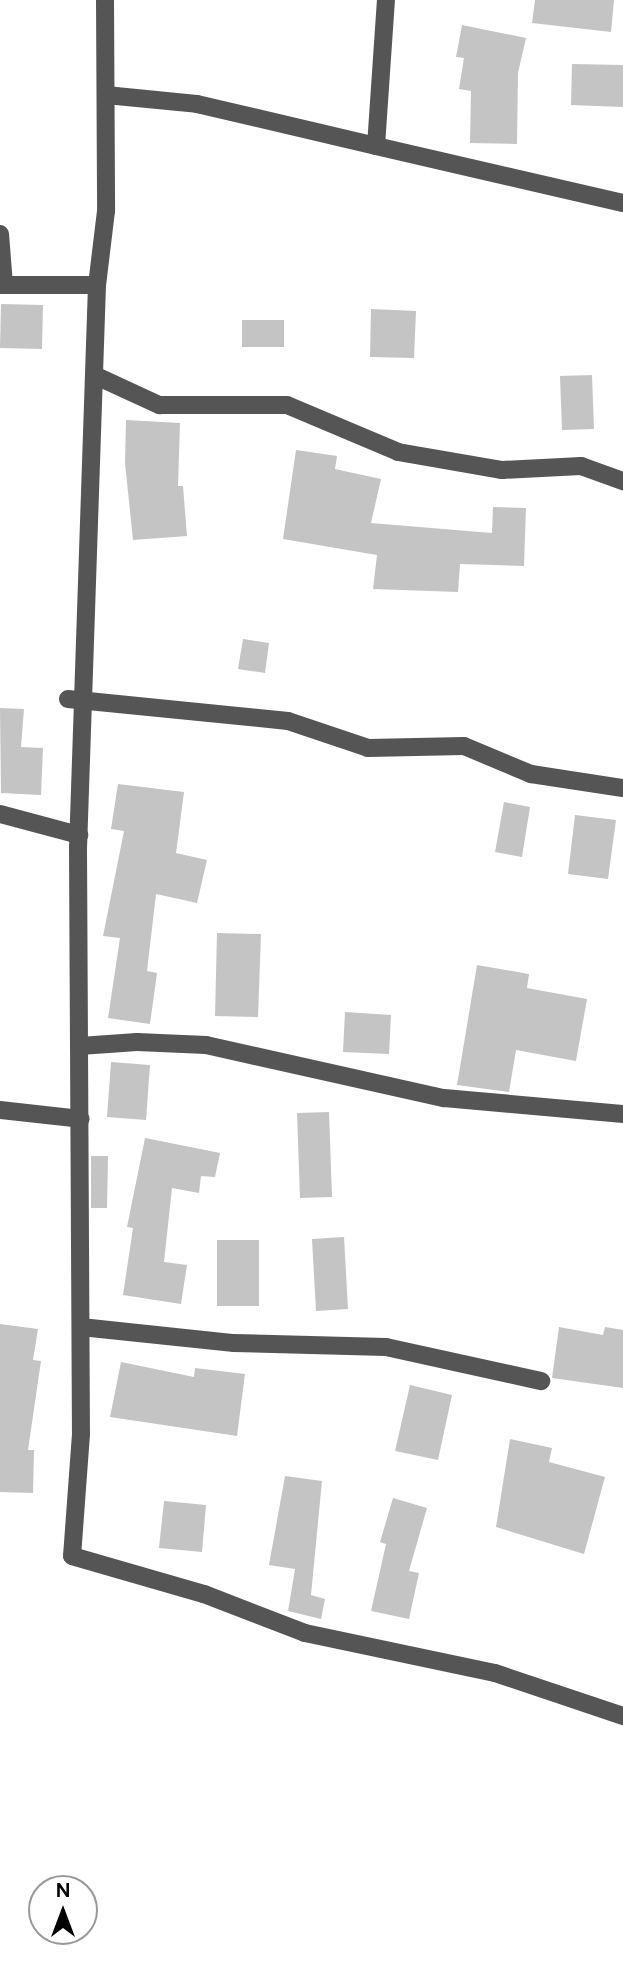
<!DOCTYPE html>
<style>
body{margin:0}
#map{position:relative;width:623px;height:1973px;overflow:hidden;background:#fff;font-family:Figtree,sans-serif}
div>[style]{position:absolute}
.building>*{inset:0;background:#c4c4c4}
.minor>*{height:18px;margin:-9px;padding:0 9px;transform-origin:9px;border-radius:9px;background:#555}
span{translate:-50% -50%;white-space:nowrap;text-align:center;line-height:1.15;-webkit-text-stroke:5px #fff;paint-order:stroke}
.north{position:absolute;left:28px;top:1875px;width:70px;height:70px;box-sizing:border-box;background:#fff;border:2px solid #999;border-radius:50%;rotate:0deg;font-size:19px;font-weight:700;line-height:28px;text-align:center;color:#000}
.north::after{content:'';display:block;margin:auto;width:24px;height:32px;background:#000;clip-path:polygon(50% 0,100% 100%,50% 72%,0 100%)}
</style>
<div id="map">
<div class="building">
<div style="clip-path:polygon(535px 0,614px 0,611px 32px,532px 23px)"></div>
<div style="clip-path:polygon(462px 25px,526px 38px,518px 73px,517px 144px,470px 143px,471px 91px,459px 89px,464px 58px,456px 57px)"></div>
<div style="clip-path:polygon(572px 64px,623px 65px,623px 107px,571px 105px)"></div>
<div style="clip-path:polygon(1px 304px,43px 305px,42px 349px,0 348px)"></div>
<div style="clip-path:polygon(371px 309px,416px 311px,414px 358px,370px 357px)"></div>
<div style="clip-path:polygon(242px 320px,284px 320px,284px 347px,242px 347px)"></div>
<div style="clip-path:polygon(592px 375px,594px 429px,562px 430px,560px 376px)"></div>
<div style="clip-path:polygon(126px 420px,180px 423px,178px 486px,183px 486px,187px 536px,133px 540px,125px 463px)"></div>
<div style="clip-path:polygon(296px 450px,337px 456px,335px 469px,381px 479px,371px 523px,492px 533px,493px 507px,526px 508px,524px 566px,460px 564px,458px 592px,373px 589px,377px 555px,283px 539px)"></div>
<div style="clip-path:polygon(243px 639px,269px 643px,265px 673px,238px 669px)"></div>
<div style="clip-path:polygon(0 708px,24px 709px,21px 747px,43px 748px,41px 795px,1px 793px)"></div>
<div style="clip-path:polygon(118px 784px,184px 792px,176px 853px,207px 860px,197px 903px,156px 894px,147px 971px,157px 973px,150px 1024px,108px 1018px,120px 938px,103px 936px,124px 831px,111px 829px)"></div>
<div style="clip-path:polygon(504px 802px,530px 807px,522px 857px,495px 852px)"></div>
<div style="clip-path:polygon(575px 815px,616px 820px,608px 879px,568px 874px)"></div>
<div style="clip-path:polygon(217px 933px,261px 934px,258px 1017px,215px 1016px)"></div>
<div style="clip-path:polygon(477px 965px,529px 974px,527px 988px,587px 999px,576px 1061px,516px 1050px,509px 1092px,457px 1085px)"></div>
<div style="clip-path:polygon(345px 1012px,391px 1015px,389px 1054px,343px 1052px)"></div>
<div style="clip-path:polygon(111px 1062px,150px 1065px,146px 1120px,107px 1117px)"></div>
<div style="clip-path:polygon(329px 1112px,332px 1197px,300px 1198px,297px 1113px)"></div>
<div style="clip-path:polygon(145px 1138px,220px 1153px,215px 1177px,201px 1176px,199px 1193px,172px 1188px,164px 1262px,187px 1265px,181px 1304px,123px 1295px,133px 1228px,127px 1227px)"></div>
<div style="clip-path:polygon(91px 1156px,108px 1156px,107px 1208px,91px 1208px)"></div>
<div style="clip-path:polygon(344px 1237px,348px 1309px,316px 1311px,312px 1239px)"></div>
<div style="clip-path:polygon(217px 1240px,259px 1240px,259px 1306px,217px 1306px)"></div>
<div style="clip-path:polygon(0 1324px,38px 1329px,33px 1360px,41px 1361px,28px 1450px,34px 1450px,33px 1493px,0 1492px)"></div>
<div style="clip-path:polygon(559px 1327px,603px 1335px,605px 1327px,623px 1330px,623px 1388px,552px 1378px)"></div>
<div style="clip-path:polygon(121px 1362px,194px 1377px,195px 1368px,245px 1374px,237px 1436px,110px 1417px)"></div>
<div style="clip-path:polygon(410px 1385px,452px 1395px,438px 1460px,395px 1451px)"></div>
<div style="clip-path:polygon(510px 1439px,552px 1448px,549px 1462px,605px 1477px,584px 1554px,496px 1527px)"></div>
<div style="clip-path:polygon(285px 1476px,322px 1481px,311px 1595px,325px 1599px,321px 1619px,288px 1611px,295px 1569px,269px 1565px)"></div>
<div style="clip-path:polygon(393px 1498px,427px 1508px,409px 1571px,419px 1573px,409px 1619px,371px 1611px,386px 1544px,380px 1542px)"></div>
<div style="clip-path:polygon(164px 1501px,206px 1505px,202px 1552px,159px 1548px)"></div>
</div>
<div class="minor">
<div style="left:105px;top:0;width:211px;rotate:89.7deg"></div>
<div style="left:106px;top:211px;width:75px;rotate:96.9deg"></div>
<div style="left:97px;top:285px;width:564px;rotate:91.93deg"></div>
<div style="left:78px;top:849px;width:585px;rotate:89.71deg"></div>
<div style="left:81px;top:1434px;width:122px;rotate:94.2deg"></div>
<div style="left:72px;top:1556px;width:137px;rotate:16.1deg"></div>
<div style="left:204px;top:1594px;width:108px;rotate:21.1deg"></div>
<div style="left:305px;top:1633px;width:194px;rotate:11.9deg"></div>
<div style="left:495px;top:1673px;width:135px;rotate:18.6deg"></div>
<div style="left:106px;top:95px;width:91px;rotate:5.6deg"></div>
<div style="left:197px;top:104px;width:184px;rotate:13.2deg"></div>
<div style="left:376px;top:146px;width:146px;rotate:-86.1deg"></div>
<div style="left:376px;top:146px;width:253px;rotate:13deg"></div>
<div style="left:0;top:234px;width:51px;rotate:85.5deg"></div>
<div style="left:0;top:285px;width:97px"></div>
<div style="left:94px;top:375px;width:72px;rotate:24.8deg"></div>
<div style="left:159px;top:405px;width:128px"></div>
<div style="left:287px;top:405px;width:121px;rotate:22.9deg"></div>
<div style="left:398px;top:452px;width:106px;rotate:9.8deg"></div>
<div style="left:502px;top:470px;width:79px;rotate:-2.9deg"></div>
<div style="left:581px;top:466px;width:45px;rotate:19.7deg"></div>
<div style="left:68px;top:699px;width:221px;rotate:5.7deg"></div>
<div style="left:288px;top:721px;width:84px;rotate:18.6deg"></div>
<div style="left:368px;top:748px;width:96px;rotate:-1.2deg"></div>
<div style="left:464px;top:746px;width:73px;rotate:22.7deg"></div>
<div style="left:531px;top:774px;width:93px;rotate:8.7deg"></div>
<div style="left:0;top:814px;width:82px;rotate:14.9deg"></div>
<div style="left:80px;top:1046px;width:57px;rotate:-4deg"></div>
<div style="left:137px;top:1042px;width:69px;rotate:2.5deg"></div>
<div style="left:206px;top:1045px;width:244px;rotate:12.6deg"></div>
<div style="left:444px;top:1098px;width:180px;rotate:5.1deg"></div>
<div style="left:0;top:1110px;width:81px;rotate:6.3deg"></div>
<div style="left:81px;top:1327px;width:154px;rotate:6deg"></div>
<div style="left:234px;top:1343px;width:152px;rotate:1.5deg"></div>
<div style="left:386px;top:1347px;width:159px;rotate:12.4deg"></div>
</div>
<div class="north">N</div>
</div>
